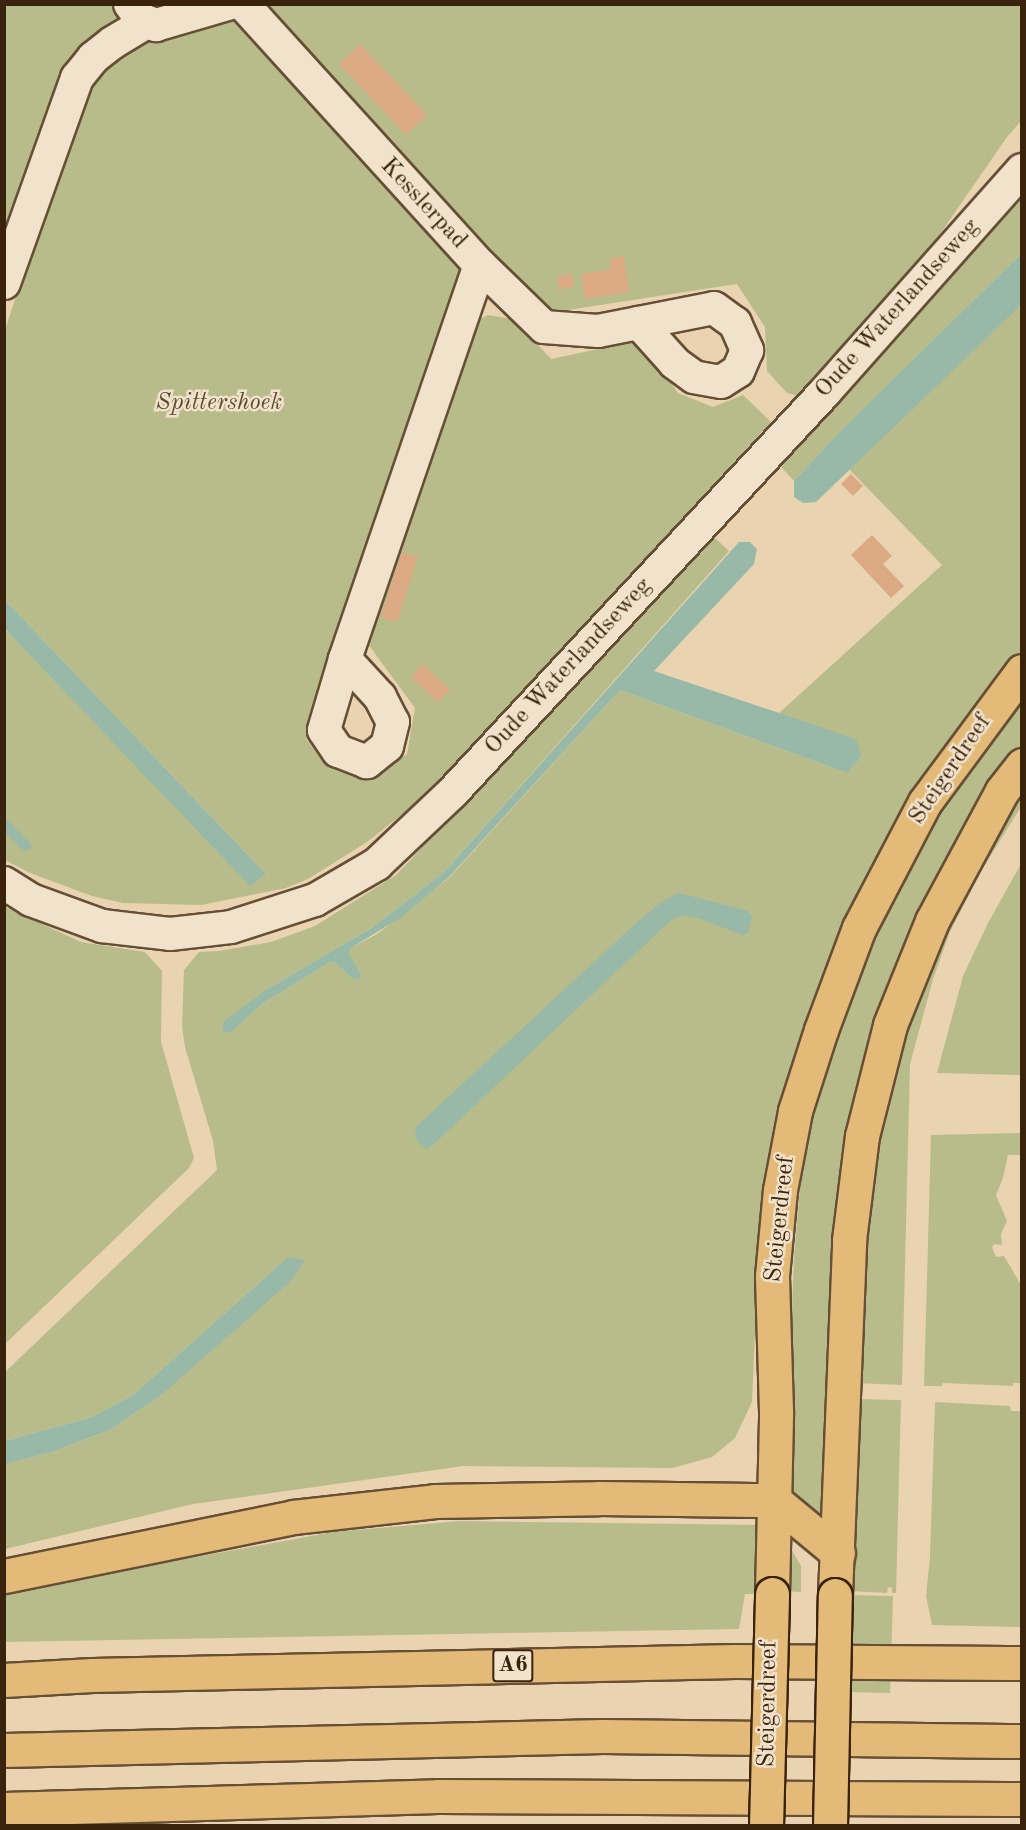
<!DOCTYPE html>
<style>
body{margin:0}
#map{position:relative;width:1026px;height:1830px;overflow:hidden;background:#e9d3b1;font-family:"Old Standard TT",serif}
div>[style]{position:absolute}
.green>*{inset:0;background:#b8bc8a}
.water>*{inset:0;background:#98b9a7}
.stream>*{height:10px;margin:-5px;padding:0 5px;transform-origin:5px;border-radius:5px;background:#98b9a7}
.building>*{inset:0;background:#dba984}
.roads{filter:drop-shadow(2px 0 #664f35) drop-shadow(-2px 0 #664f35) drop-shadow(0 2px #664f35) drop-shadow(0 -2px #664f35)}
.minor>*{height:32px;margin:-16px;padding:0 16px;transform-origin:16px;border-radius:16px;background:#f1e2cc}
.major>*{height:33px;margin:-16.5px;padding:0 16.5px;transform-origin:16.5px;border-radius:16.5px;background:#e4ba78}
.highway>*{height:33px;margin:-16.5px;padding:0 16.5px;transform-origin:16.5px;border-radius:16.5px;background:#e4ba78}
.bridges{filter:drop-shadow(2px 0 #3a230c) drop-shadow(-2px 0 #3a230c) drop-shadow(0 2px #3a230c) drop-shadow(0 -2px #3a230c)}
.major-bridge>*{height:33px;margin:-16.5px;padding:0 16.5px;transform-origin:16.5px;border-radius:16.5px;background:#e4ba78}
span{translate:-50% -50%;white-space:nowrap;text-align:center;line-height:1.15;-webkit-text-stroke:5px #f1e2cc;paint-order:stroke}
.shield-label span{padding:2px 4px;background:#f1e2cc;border:2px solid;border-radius:4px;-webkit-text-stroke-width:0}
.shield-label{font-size:22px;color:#3a230c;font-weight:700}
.street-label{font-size:24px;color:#3a230c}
.park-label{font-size:24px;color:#5a492c;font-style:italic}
.frame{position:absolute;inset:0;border:6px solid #3a230c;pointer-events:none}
</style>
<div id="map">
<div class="green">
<div style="clip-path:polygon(5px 5px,113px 5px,128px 27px,61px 83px,44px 116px,5px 227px)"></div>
<div style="clip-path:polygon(263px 5px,1021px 5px,1021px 121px,1007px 137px,924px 257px,803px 397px,787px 393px,767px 371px,765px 327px,737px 284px,555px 312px,518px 281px,286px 34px)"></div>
<div style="clip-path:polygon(214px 13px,244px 22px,460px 259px,463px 282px,306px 739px,326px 765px,370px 780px,407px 754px,415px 708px,365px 640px,470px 324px,488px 315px,514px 319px,551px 359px,641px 340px,678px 393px,713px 407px,743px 395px,771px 422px,428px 794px,367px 842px,308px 879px,286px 888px,201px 905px,123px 903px,92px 896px,30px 873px,5px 860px,4px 629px,266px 874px,5px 600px,5px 330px,87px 80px,122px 48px)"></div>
<div style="clip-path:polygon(1021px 189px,1021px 254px,844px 427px,794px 481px,779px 465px,932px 298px)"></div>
<div style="clip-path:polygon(1021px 305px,1021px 660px,891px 845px,758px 1263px,752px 1402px,735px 1438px,712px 1457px,672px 1468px,463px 1466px,193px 1504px,5px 1549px,4px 1464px,52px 1452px,110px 1430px,160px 1396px,288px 1257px,133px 1395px,92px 1417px,5px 1441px,5px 1372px,217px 1170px,213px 1141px,185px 1047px,182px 1027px,184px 970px,199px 952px,219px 951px,271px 942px,315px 926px,396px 875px,715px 538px,729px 551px,444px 872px,373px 927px,269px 988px,231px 1032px,262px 1004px,330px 962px,334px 962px,353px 979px,360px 972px,348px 955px,351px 948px,377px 934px,449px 878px,620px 690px,847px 773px,856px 739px,778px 714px,942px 565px,849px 469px)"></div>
<div style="clip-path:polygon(1021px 686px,1021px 749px,880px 1014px,826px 1526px,804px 1501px,786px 1493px,785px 1489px,794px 1258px,802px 1165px,816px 1099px,843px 1005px,879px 916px,927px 823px)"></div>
<div style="clip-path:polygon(1021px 782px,1021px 807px,981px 871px,950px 932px,933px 979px,910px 1064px,902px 1385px,855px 1383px,872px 1127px,940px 920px)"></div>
<div style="clip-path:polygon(1021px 864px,1021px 1075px,937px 1073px,963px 976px,988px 923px)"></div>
<div style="clip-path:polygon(5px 907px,81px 942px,145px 952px,162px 971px,161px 1042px,194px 1158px,189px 1168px,5px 1344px)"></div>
<div style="clip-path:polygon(1021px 1133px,1021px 1155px,1008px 1155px,1003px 1178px,996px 1195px,1007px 1221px,1001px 1234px,1002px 1245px,994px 1244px,992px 1247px,996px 1257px,1004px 1256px,1021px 1285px,1021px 1383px,1013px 1383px,1013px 1386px,943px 1383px,942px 1386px,924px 1386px,931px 1135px)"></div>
<div style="clip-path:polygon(854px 1399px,901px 1400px,896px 1593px,892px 1593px,892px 1588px,888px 1587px,887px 1593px,849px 1591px)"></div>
<div style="clip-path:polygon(935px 1402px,1010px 1406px,1011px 1411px,1021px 1411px,1021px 1627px,932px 1625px,926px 1596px,930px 1557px)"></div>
<div style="clip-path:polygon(460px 1521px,764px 1525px,761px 1594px,745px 1594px,739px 1629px,5px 1642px,5px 1592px,333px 1532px)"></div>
<div style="clip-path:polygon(789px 1545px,801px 1566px,801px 1592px,782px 1591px)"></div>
<div style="clip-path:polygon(848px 1595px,893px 1596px,890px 1693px,846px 1692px)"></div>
</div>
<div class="water">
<div style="clip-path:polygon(1021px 254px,1021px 305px,816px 502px,803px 503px,794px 497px,794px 481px,844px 427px)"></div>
<div style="clip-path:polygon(739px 542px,750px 542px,757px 549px,754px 564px,654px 671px,856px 739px,861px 756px,847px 773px,620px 690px,449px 877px,403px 916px,351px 948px,349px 955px,360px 972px,361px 979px,353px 979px,334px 962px,330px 962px,262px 1004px,231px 1032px,223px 1032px,223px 1022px,269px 988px,373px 927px,444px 872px)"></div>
<div style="clip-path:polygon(4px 600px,5px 600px,266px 874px,250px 886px,5px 629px)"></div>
<div style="clip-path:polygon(679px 893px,748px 911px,752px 916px,748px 933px,743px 935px,695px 917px,681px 916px,671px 920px,435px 1143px,426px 1149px,415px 1138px,416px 1127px,635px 924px,663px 901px)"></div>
<div style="clip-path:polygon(288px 1257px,305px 1260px,292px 1280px,160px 1396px,110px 1430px,52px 1452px,5px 1464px,5px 1441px,92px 1417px,133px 1395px)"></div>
</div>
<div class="stream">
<div style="left:4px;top:824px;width:31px;rotate:45deg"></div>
</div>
<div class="building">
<div style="clip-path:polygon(360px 44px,427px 115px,406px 135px,339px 64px)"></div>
<div style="clip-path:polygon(624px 256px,629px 292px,585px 299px,581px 274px,611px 269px,610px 258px)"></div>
<div style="clip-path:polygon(572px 274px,574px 287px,559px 289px,557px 276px)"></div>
<div style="clip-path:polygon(851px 474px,863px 486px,853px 496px,841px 484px)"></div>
<div style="clip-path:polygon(872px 535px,892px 556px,883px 564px,904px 586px,891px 598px,851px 555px)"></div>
<div style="clip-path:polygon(402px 552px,418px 557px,397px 622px,381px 617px)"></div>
<div style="clip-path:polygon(423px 664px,450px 690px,438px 702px,411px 677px)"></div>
</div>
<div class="roads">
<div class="minor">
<div style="left:130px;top:4px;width:20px;rotate:53deg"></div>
<div style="left:142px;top:20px;width:15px;rotate:20deg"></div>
<div style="left:156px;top:25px;width:75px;rotate:-16.3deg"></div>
<div style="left:243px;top:4px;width:353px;rotate:47.8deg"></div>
<div style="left:480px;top:265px;width:89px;rotate:44.1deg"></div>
<div style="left:544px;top:327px;width:54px;rotate:4.2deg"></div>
<div style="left:598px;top:331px;width:118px;rotate:-11.2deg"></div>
<div style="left:714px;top:308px;width:26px;rotate:36deg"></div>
<div style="left:735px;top:323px;width:30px;rotate:66deg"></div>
<div style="left:747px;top:350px;width:23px;rotate:113deg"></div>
<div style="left:738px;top:371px;width:20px;rotate:147deg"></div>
<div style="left:721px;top:382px;width:27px;rotate:-170deg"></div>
<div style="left:694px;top:377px;width:24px;rotate:-144deg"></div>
<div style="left:675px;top:363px;width:54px;rotate:-132deg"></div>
<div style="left:4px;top:283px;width:218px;rotate:-70.4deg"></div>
<div style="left:77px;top:78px;width:26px;rotate:-51deg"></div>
<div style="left:93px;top:58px;width:24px;rotate:-38deg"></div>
<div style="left:112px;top:43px;width:41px;rotate:-31deg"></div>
<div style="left:345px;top:659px;width:52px;rotate:47.4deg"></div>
<div style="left:380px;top:697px;width:28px;rotate:63deg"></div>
<div style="left:393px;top:722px;width:25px;rotate:104deg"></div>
<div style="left:387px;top:746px;width:26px;rotate:141deg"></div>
<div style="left:367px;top:762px;width:31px;rotate:-159deg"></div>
<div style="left:338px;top:751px;width:25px;rotate:-124deg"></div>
<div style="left:324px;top:730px;width:74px;rotate:-73.5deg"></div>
<div style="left:345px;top:659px;width:416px;rotate:-71.1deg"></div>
<div style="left:4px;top:883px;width:32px;rotate:32deg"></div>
<div style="left:31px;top:900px;width:76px;rotate:20.1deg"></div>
<div style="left:102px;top:926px;width:68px;rotate:6.7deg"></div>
<div style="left:170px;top:934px;width:61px;rotate:-6.5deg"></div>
<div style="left:231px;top:927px;width:88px;rotate:-17.8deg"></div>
<div style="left:315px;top:900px;width:72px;rotate:-30.1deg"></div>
<div style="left:377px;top:864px;width:103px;rotate:-43.4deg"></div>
<div style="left:452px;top:793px;width:548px;rotate:-47.07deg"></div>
<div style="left:825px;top:392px;width:297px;rotate:-48.4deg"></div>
</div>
<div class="major">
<div style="left:772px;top:1594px;width:183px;rotate:-88.7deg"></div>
<div style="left:776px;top:1411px;width:135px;rotate:-91.7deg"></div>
<div style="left:772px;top:1276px;width:86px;rotate:-84.7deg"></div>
<div style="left:780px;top:1190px;width:80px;rotate:-79.2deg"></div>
<div style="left:795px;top:1111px;width:85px;rotate:-72.2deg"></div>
<div style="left:821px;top:1030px;width:109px;rotate:-69.6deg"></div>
<div style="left:859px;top:928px;width:142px;rotate:-62.4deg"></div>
<div style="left:925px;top:802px;width:163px;rotate:-53.5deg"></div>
<div style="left:835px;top:1595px;width:355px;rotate:-87.7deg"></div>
<div style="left:849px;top:1240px;width:105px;rotate:-82.9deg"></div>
<div style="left:862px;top:1136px;width:114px;rotate:-75.8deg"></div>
<div style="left:890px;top:1025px;width:112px;rotate:-68deg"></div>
<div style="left:932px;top:921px;width:148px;rotate:-61.7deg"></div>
<div style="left:1002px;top:791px;width:33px;rotate:-52deg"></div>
</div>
<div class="highway">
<div style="left:4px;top:1576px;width:295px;rotate:-11.5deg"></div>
<div style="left:293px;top:1517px;width:143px;rotate:-6.4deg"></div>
<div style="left:435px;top:1501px;width:164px;rotate:-1deg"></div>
<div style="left:599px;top:1498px;width:175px;rotate:0.7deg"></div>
<div style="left:774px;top:1500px;width:83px;rotate:39.6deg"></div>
<div style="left:4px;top:1680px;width:88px;rotate:-3.3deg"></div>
<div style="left:92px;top:1675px;width:643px;rotate:-1.25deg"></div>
<div style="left:735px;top:1661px;width:287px;rotate:0.4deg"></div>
<div style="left:4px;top:1750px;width:599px;rotate:-1.34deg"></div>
<div style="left:603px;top:1736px;width:419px;rotate:0.7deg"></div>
<div style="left:4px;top:1809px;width:434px;rotate:-1.7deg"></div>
<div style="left:438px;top:1796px;width:584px;rotate:0.29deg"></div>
</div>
</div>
<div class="bridges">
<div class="major-bridge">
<div style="left:766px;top:1826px;width:232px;rotate:-88.5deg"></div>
<div style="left:830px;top:1826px;width:231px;rotate:-88.8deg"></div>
</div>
</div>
<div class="shield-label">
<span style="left:513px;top:1666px">A6</span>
</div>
<div class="street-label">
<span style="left:423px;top:204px;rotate:47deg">Kesslerpad</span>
<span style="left:898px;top:309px;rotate:-48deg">Oude Waterlandseweg</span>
<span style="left:569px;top:667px;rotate:-47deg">Oude Waterlandseweg</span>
<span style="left:951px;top:770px;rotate:-56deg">Steigerdreef</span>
<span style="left:781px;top:1219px;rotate:-84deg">Steigerdreef</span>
<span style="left:769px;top:1704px;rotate:-89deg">Steigerdreef</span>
</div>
<div class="park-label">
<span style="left:219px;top:404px">Spittershoek</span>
</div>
<div class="frame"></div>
</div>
